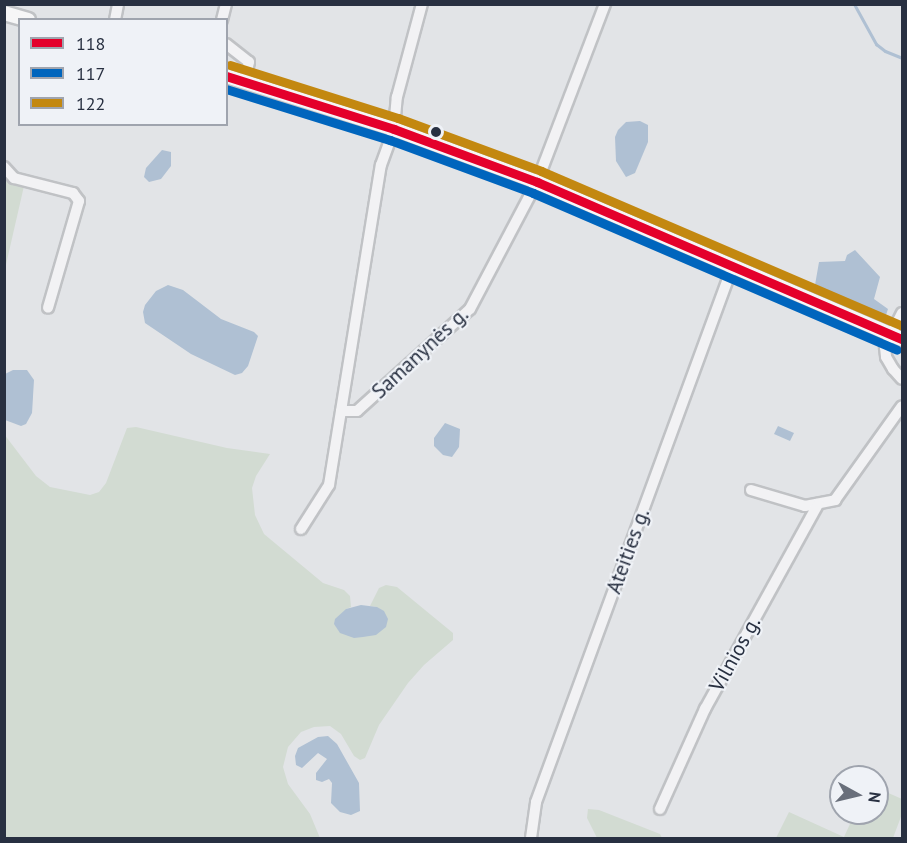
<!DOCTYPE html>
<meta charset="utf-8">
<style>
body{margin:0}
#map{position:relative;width:907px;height:843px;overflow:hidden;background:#e2e4e7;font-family:"PT Sans",sans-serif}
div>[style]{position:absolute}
.green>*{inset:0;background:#d2dbd2}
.water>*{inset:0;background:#afc0d3}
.stream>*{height:3px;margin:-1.5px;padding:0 1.5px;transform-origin:1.5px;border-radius:1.5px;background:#afc0d3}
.roads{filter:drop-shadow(2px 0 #c0c2c5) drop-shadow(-2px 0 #c0c2c5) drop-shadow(0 2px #c0c2c5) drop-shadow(0 -2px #c0c2c5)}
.minor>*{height:10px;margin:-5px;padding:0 5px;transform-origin:5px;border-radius:5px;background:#f2f2f4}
.major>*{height:14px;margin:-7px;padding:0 7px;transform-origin:7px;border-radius:7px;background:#f6f6f7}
.bus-1>*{height:9px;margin:-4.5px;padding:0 4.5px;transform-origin:4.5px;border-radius:4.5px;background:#e4002b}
.bus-2>*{height:9px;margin:-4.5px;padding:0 4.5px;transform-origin:4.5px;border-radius:4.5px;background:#0065bd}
.bus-3>*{height:9px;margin:-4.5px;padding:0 4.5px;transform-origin:4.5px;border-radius:4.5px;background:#c38810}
.dots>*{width:16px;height:16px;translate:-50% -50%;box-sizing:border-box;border:3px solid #eff2f7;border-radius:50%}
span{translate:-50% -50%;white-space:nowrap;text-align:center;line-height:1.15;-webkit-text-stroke:4.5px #eff2f7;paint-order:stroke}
.street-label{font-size:21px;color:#283041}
.frame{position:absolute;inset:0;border:6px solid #283041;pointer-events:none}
.legend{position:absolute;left:18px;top:18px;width:210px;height:108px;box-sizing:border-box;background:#eff2f7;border:2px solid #9fa4ae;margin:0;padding:8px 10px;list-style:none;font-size:18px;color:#283041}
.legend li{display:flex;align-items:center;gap:12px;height:30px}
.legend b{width:30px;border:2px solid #9fa4ae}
.north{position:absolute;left:829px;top:765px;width:60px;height:60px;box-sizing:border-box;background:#eff2f7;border:2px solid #9fa4ae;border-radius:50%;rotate:98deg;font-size:16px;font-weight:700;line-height:24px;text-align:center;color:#283041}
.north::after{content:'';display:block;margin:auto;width:21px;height:27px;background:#696f7b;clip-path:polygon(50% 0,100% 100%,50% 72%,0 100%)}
</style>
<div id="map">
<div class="green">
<div style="clip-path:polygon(5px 173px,10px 181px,24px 186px,5px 269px)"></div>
<div style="clip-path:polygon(136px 427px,227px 448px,270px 454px,256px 476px,252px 488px,255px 515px,264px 534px,323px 583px,344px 590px,350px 596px,351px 607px,346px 609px,377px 607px,370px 606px,379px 588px,386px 585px,397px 587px,453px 633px,453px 640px,424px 665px,408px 683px,379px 725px,365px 758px,360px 760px,354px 756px,341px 734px,330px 726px,314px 727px,301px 732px,288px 747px,283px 767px,288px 784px,310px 814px,320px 838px,5px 838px,4px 434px,36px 476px,50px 487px,90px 495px,99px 492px,106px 483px,127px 428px)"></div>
<div style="clip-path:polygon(877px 788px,902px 799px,902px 814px,893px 838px,776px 838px,789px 812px,844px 837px,855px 813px,877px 813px)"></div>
<div style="clip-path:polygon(588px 809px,599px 810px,660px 834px,662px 838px,597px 838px,587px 818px)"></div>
</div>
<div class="water">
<div style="clip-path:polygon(640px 121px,648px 125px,648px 142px,635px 173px,626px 177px,616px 161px,615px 137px,618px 130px,626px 122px)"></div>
<div style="clip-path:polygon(162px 150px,171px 152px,171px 166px,161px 179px,149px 182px,144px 177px,146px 168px)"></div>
<div style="clip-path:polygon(855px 250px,880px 277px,874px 299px,888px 309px,886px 315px,877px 314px,815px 285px,819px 262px,845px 261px,847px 255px)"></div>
<div style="clip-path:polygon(168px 285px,183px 290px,221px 319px,254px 332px,258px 336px,248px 366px,242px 373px,235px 375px,191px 354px,145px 323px,143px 312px,145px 305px,156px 291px)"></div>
<div style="clip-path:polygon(13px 370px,27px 370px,34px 380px,32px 413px,26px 424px,21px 426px,5px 420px,5px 374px)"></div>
<div style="clip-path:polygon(445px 423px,460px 429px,459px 447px,452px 457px,443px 455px,434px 446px,434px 438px)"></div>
<div style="clip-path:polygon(778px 426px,794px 433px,790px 441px,774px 434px)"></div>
<div style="clip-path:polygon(361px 605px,377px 607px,384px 611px,388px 619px,386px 627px,376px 635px,363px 637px,354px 638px,340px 633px,334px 624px,335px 619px,346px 609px)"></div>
<div style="clip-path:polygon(328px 736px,337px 744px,359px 783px,360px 811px,351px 815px,340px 812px,331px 803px,332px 783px,329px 779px,322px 782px,316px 780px,316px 773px,327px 759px,318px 753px,302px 768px,296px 765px,295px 756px,298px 748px,318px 737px)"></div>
</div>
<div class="stream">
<div style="left:854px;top:4px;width:46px;rotate:61.2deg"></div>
<div style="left:876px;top:44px;width:11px;rotate:38deg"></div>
<div style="left:885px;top:51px;width:18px;rotate:22deg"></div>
</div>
<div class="roads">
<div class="minor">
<div style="left:115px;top:20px;width:16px;rotate:-79deg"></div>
<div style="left:222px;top:20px;width:16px;rotate:-76deg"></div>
<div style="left:226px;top:44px;width:29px;rotate:38deg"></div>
<div style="left:249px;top:62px;width:19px;rotate:102deg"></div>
<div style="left:4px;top:167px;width:15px;rotate:48deg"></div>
<div style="left:14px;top:178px;width:61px;rotate:14.3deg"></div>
<div style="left:73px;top:193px;width:10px;rotate:53deg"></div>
<div style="left:79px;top:201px;width:111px;rotate:106.2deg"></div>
<div style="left:902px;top:313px;width:38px;rotate:117deg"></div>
<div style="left:885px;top:347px;width:10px;rotate:84deg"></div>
<div style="left:886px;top:357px;width:14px;rotate:60deg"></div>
<div style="left:893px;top:369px;width:13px;rotate:48deg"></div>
<div style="left:341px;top:411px;width:16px"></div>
<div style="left:357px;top:411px;width:152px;rotate:-42.1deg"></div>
<div style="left:470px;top:309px;width:144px;rotate:-62.2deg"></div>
<div style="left:537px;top:182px;width:191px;rotate:-69.1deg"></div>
<div style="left:751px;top:490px;width:56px;rotate:16.5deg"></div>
<div style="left:805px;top:506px;width:31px;rotate:-11deg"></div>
<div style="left:835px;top:500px;width:115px;rotate:-54.5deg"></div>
<div style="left:301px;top:529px;width:52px;rotate:-57.5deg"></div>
<div style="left:329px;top:485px;width:324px;rotate:-80.8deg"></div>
<div style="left:381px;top:165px;width:38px;rotate:-70deg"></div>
<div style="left:394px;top:129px;width:32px;rotate:-85deg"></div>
<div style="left:397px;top:97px;width:96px;rotate:-75deg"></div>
<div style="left:660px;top:809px;width:110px;rotate:-65.8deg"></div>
<div style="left:705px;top:709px;width:234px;rotate:-61.1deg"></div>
<div style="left:531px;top:838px;width:36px;rotate:-82deg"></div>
<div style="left:536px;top:802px;width:572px;rotate:-69.85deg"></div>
</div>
<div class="major">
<div style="left:4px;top:13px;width:25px;rotate:16deg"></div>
<div style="left:226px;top:76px;width:176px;rotate:17.5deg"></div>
<div style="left:394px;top:129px;width:153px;rotate:20.3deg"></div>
<div style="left:537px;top:182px;width:397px;rotate:23.3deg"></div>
</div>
</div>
<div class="bus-1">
<div style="left:226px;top:76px;width:176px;rotate:17.5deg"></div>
<div style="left:394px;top:129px;width:153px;rotate:20.3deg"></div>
<div style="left:537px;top:182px;width:397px;rotate:23.3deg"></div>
</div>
<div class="bus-2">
<div style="left:226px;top:89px;width:172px;rotate:17.3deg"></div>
<div style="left:390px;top:140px;width:153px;rotate:20.3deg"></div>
<div style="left:533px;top:193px;width:396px;rotate:23.3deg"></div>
</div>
<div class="bus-3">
<div style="left:230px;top:65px;width:176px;rotate:17.5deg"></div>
<div style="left:398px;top:118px;width:153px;rotate:20.3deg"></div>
<div style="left:541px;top:171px;width:393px;rotate:23.2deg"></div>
</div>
<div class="dots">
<div style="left:436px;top:132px;background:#283041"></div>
</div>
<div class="street-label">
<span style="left:420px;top:353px;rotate:-43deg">Samanynės g.</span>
<span style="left:628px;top:551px;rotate:-70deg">Ateities g.</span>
<span style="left:735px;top:654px;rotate:-61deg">Vilnios g.</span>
</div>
<div class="frame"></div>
<ul class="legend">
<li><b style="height:8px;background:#e4002b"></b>118</li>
<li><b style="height:8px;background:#0065bd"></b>117</li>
<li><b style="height:8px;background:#c38810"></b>122</li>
</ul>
<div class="north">N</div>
</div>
